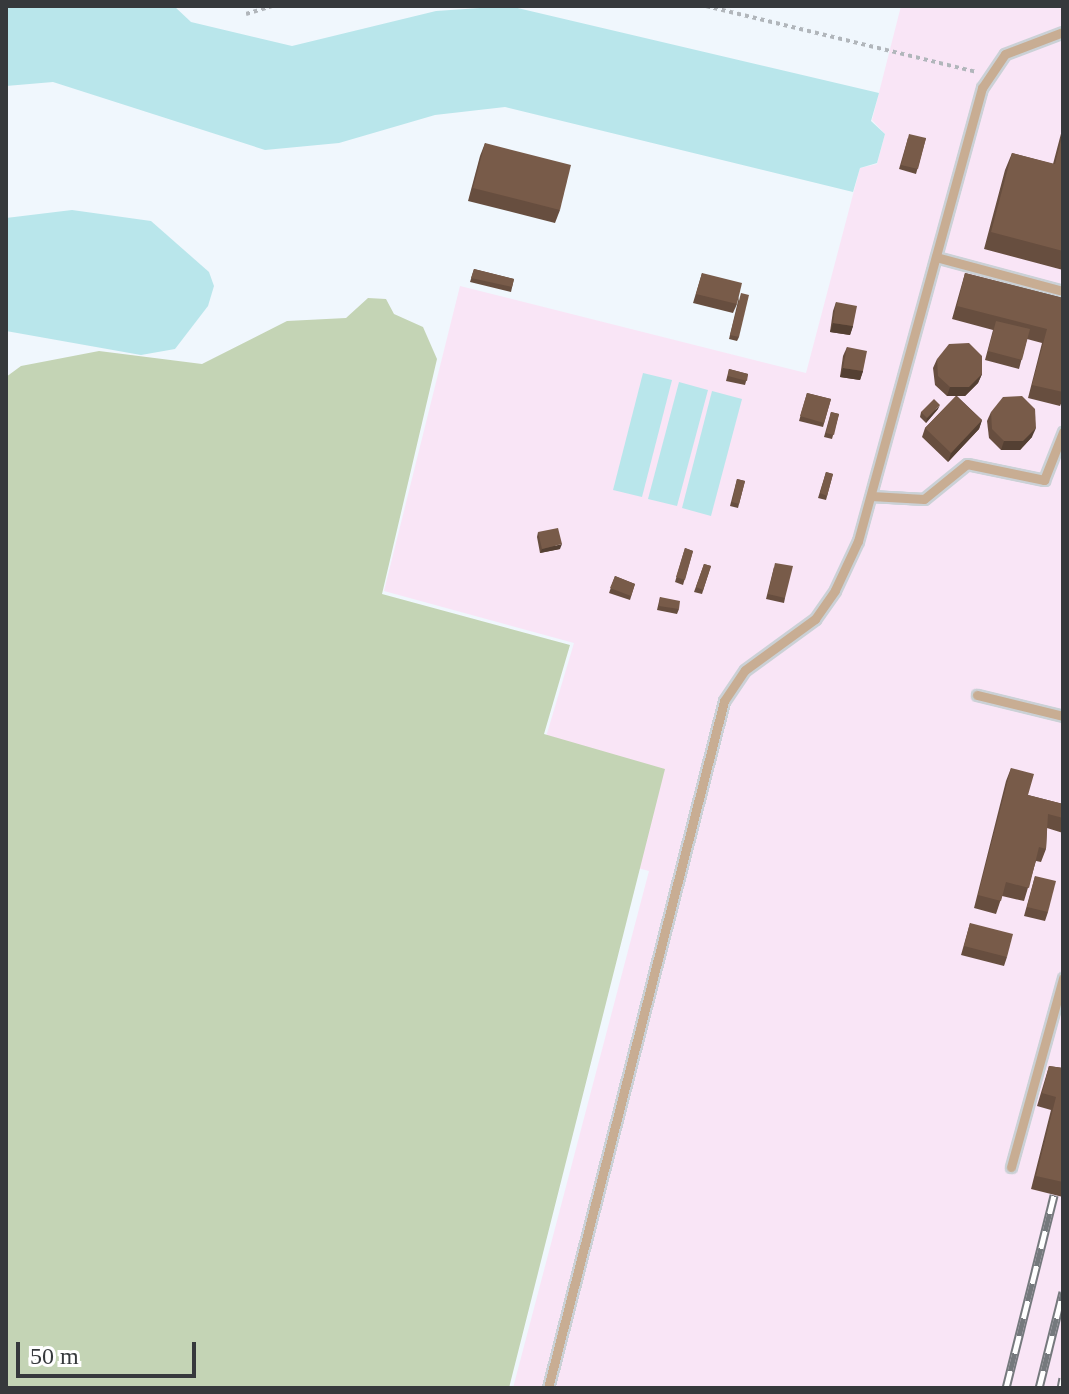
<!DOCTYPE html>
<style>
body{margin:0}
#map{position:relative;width:1069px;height:1394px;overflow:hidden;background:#f0f7fd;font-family:Georgia,serif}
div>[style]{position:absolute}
.industrial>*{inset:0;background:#f9e5f6}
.green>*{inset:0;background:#c4d4b5}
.water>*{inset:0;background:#b9e6eb}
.path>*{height:4px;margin-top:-2px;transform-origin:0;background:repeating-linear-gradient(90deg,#b1b6bb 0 4px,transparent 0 8px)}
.roads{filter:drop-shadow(2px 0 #cbd1d6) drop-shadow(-2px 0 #cbd1d6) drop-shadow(0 2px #cbd1d6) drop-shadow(0 -2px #cbd1d6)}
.lane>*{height:9px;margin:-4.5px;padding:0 4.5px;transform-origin:4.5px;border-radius:4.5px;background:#c8ad93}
.rail>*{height:9px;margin-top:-4.5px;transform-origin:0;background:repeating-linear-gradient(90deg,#fff 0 18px,#75797d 0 36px);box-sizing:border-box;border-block:2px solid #75797d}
.wall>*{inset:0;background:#674e3f}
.shaded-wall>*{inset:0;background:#544033}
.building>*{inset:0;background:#785b49}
span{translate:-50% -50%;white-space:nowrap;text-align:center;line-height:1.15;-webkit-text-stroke:8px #fff;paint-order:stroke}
.frame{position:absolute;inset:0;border:8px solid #36393c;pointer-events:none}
.scale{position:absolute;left:16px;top:1342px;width:180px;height:36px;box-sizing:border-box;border:4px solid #36393c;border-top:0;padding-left:10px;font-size:24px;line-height:28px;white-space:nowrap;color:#36393c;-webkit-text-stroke:6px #fff;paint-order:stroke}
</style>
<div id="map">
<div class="industrial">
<div style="clip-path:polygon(901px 6px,1063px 6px,1063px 1388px,513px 1388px,649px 871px,516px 837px,574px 643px,384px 591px,460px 286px,806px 373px,860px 168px,877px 164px,885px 134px,872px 120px)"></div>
</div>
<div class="green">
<div style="clip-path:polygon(368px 298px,386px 299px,394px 314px,423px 327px,437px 359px,382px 594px,570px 645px,544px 734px,665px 769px,509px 1388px,6px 1388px,6px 377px,21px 366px,99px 351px,202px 364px,287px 321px,346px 318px)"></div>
</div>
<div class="water">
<div style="clip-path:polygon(6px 6px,174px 6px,191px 22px,292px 46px,436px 11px,509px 6px,879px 93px,871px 121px,885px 134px,877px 163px,860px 168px,853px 192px,505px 107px,435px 115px,339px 143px,265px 150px,53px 82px,6px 86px)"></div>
<div style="clip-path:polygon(72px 210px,151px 221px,209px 272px,214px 286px,208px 306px,175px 349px,141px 355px,6px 331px,6px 218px)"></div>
<div style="clip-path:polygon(643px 373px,672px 380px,642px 497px,613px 490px)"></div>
<div style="clip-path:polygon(679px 382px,708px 390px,677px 506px,648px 499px)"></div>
<div style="clip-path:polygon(712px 391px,742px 399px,711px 516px,682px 508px)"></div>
</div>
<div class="path">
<div style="left:706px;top:6px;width:278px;rotate:13.7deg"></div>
<div style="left:246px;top:14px;width:28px;rotate:-17deg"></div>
</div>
<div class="roads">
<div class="lane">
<div style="left:936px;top:257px;width:131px;rotate:15deg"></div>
<div style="left:871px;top:496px;width:53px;rotate:3.2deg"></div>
<div style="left:924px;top:499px;width:55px;rotate:-39.1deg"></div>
<div style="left:967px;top:464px;width:79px;rotate:11.7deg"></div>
<div style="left:1044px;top:480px;width:52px;rotate:-68.4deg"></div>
<div style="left:977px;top:695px;width:89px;rotate:13.7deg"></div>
<div style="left:1011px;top:1167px;width:196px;rotate:-74.6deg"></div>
<div style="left:548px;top:1388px;width:709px;rotate:-75.63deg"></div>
<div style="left:724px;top:701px;width:37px;rotate:-56deg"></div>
<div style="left:745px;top:670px;width:87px;rotate:-36.1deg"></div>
<div style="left:815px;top:619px;width:35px;rotate:-55deg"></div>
<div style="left:835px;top:590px;width:54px;rotate:-64.9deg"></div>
<div style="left:858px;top:541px;width:470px;rotate:-74.7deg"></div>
<div style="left:982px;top:88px;width:41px;rotate:-55.9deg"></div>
<div style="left:1005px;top:54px;width:62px;rotate:-20.8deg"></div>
</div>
</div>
<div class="rail">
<div style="left:1006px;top:1388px;width:199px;rotate:-76deg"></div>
<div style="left:1039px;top:1388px;width:99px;rotate:-76deg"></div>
<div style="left:1061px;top:1388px;width:10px;rotate:-79deg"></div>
</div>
<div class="wall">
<div style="clip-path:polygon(1063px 126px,1063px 270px,984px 249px,1005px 170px,1012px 153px,1053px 164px)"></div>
<div style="clip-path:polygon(908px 138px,926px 138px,916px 174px,899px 169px)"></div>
<div style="clip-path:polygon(485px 143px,560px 210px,555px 223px,468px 201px,480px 156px)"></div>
<div style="clip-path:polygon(474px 269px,514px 279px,511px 292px,470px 282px)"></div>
<div style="clip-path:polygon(702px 273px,737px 304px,733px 313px,693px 303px)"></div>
<div style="clip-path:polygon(965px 273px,1063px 298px,1063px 399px,1060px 406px,1028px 398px,1042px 343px,1027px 339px,1019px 369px,985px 360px,993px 330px,952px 319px)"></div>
<div style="clip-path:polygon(739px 297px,739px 337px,737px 341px,729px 339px)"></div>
<div style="clip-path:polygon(836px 302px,853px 326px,850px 335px,830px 332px,833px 311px)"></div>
<div style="clip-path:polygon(847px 347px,863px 371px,860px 380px,840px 377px,843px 356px)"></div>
<div style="clip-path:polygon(937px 359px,982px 374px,978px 383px,965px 396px,957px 396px,982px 420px,979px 429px,948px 462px,922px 437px,925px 428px,956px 396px,947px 396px,935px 385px,933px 368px)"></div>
<div style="clip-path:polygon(729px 369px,748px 374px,745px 385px,726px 381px)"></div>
<div style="clip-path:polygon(807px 393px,831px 399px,823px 427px,799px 421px)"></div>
<div style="clip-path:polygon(938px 409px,926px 423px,920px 417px,921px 412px)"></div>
<div style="clip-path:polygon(831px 412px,839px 414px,832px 439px,824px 437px)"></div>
<div style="clip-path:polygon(991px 412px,1032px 437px,1020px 450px,1001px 450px,989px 438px,987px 421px)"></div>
<div style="clip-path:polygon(826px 472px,833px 474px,826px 500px,818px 498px)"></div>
<div style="clip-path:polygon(737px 479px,745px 481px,738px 508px,730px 506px)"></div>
<div style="clip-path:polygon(538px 532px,560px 549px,540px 553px,537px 537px)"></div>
<div style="clip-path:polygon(685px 548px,693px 551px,683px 585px,675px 582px)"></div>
<div style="clip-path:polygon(704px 564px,711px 566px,702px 594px,694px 592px)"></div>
<div style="clip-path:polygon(774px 567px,785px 598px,784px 603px,766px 599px)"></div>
<div style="clip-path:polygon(615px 576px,635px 584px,630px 600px,609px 593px)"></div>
<div style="clip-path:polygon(660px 597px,679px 609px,677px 614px,657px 610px)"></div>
<div style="clip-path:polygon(1011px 768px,1028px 795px,1063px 804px,1063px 833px,1047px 828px,1046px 849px,1041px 862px,1036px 861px,1024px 901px,1002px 896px,996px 914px,974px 908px,1006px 781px)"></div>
<div style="clip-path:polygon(1035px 876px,1048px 912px,1045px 921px,1024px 916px)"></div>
<div style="clip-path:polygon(970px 923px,1007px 957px,1004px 966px,961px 955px)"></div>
<div style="clip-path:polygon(1049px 1066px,1063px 1068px,1063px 1197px,1031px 1189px,1051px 1110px,1037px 1106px)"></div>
</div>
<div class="shaded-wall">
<div style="clip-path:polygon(833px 323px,853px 326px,850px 335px,830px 332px)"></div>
<div style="clip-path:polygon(843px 368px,863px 371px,860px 380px,840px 377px)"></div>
<div style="clip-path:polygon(982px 374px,978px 383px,965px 396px,947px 396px,950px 387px)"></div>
<div style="clip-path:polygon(940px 405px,938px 409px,926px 423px,927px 418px)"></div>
<div style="clip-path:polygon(982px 420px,979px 429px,948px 462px,951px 453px)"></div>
<div style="clip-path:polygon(1036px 428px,1032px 437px,1020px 450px,1001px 450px,1004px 441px)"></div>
<div style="clip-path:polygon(562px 544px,560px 549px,540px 553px,542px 549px)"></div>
</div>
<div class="building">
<div style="clip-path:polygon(1063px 132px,1063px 251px,991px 232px,1012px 153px,1055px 164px)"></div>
<div style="clip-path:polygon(909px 134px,926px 138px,918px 169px,901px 165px)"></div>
<div style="clip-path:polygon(485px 143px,571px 165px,560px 210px,473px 188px)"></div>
<div style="clip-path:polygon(474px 269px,514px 279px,512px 287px,471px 278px)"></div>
<div style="clip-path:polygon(702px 273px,742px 283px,737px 304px,696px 294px)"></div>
<div style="clip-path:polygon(965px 273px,1063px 298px,1063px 392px,1032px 385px,1047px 329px,957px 306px)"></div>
<div style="clip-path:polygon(741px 293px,749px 295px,739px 337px,730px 335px)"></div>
<div style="clip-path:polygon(836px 302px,857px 306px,853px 326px,833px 323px)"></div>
<div style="clip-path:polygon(996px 321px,1030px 329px,1022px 360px,988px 351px)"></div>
<div style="clip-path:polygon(969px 343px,982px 356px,982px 374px,969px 387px,950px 387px,938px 376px,937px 359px,949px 344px)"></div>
<div style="clip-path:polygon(847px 347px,867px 351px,863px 371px,843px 368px)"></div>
<div style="clip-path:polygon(729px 369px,748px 374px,747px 381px,728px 376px)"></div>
<div style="clip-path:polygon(807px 393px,831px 399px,824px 423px,800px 416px)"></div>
<div style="clip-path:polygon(956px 396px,982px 420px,951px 453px,925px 428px)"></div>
<div style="clip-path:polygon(1022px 396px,1035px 409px,1036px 428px,1023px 441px,1004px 441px,992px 429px,991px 412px,1003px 397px)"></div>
<div style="clip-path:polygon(934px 399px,940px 405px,927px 418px,921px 412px)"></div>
<div style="clip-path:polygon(831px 412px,839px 414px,834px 435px,826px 433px)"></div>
<div style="clip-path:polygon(826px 472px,833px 474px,827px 496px,820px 493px)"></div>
<div style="clip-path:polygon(737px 479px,745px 481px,739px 504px,732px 502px)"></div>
<div style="clip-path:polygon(558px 528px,562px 544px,542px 549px,538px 532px)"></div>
<div style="clip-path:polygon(685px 548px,693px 551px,685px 580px,676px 577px)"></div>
<div style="clip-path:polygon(775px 563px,793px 566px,785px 598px,768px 594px)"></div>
<div style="clip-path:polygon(704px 564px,711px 566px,703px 590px,696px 587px)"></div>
<div style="clip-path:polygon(615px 576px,635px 584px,631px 596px,610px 588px)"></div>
<div style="clip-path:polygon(660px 597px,680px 601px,679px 609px,659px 606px)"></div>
<div style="clip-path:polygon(1011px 768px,1034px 774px,1028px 795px,1063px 804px,1063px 818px,1048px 814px,1046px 849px,1039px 847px,1029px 888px,1006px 882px,1001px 901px,978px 895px)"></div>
<div style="clip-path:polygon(1035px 876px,1056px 881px,1048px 912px,1027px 907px)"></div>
<div style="clip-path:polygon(970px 923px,1013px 934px,1007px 957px,964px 946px)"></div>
<div style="clip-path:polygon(1049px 1066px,1063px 1068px,1063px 1182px,1036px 1176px,1056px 1097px,1042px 1093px)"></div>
</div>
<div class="frame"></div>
<div class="scale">50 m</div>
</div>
